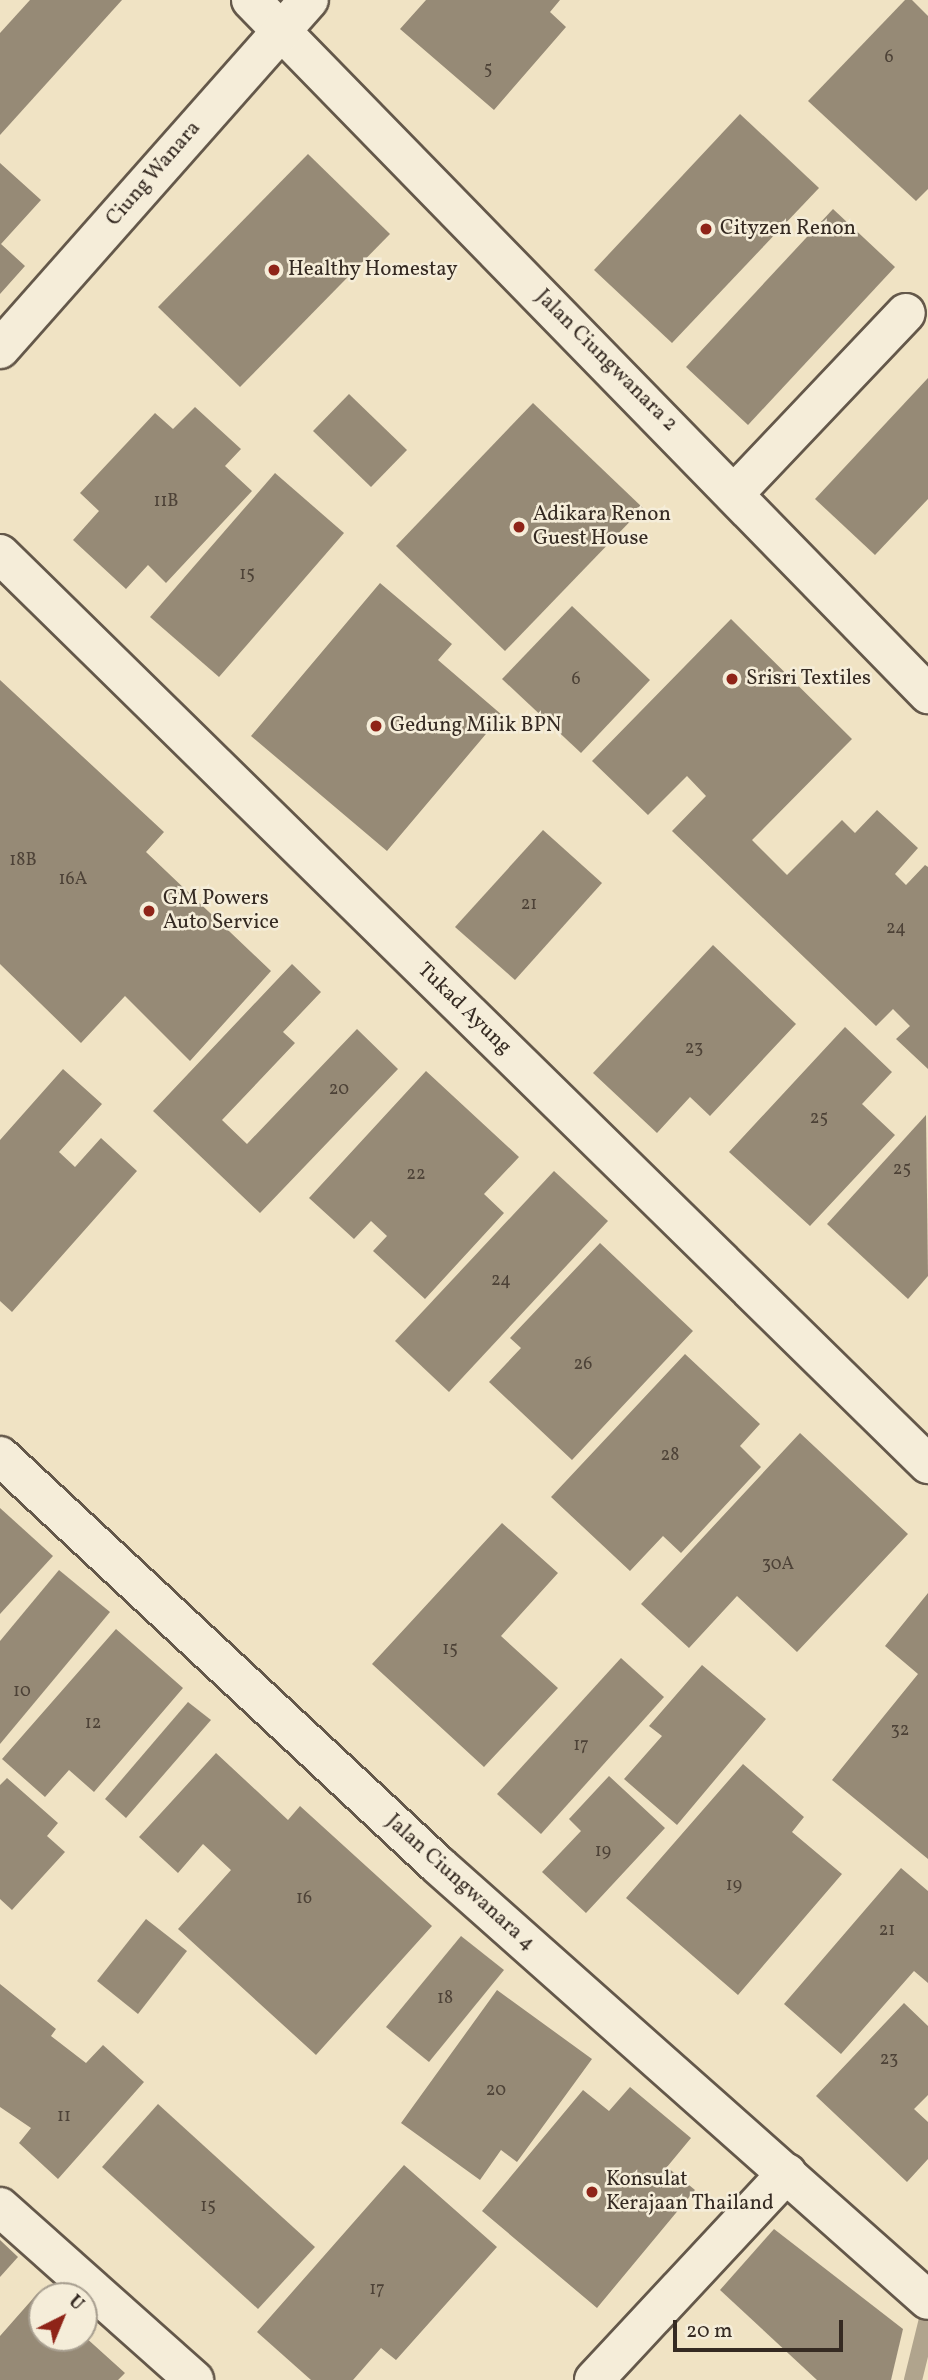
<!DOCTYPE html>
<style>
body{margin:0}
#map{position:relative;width:928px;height:2380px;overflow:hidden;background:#f0e3c4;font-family:Vollkorn,serif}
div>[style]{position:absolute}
.stream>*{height:18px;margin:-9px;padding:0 9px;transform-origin:9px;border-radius:9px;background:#b0a48d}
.building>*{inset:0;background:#968a76}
.roads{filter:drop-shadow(2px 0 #64584a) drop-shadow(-2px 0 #64584a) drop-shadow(0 2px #64584a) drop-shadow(0 -2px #64584a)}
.minor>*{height:38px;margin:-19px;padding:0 19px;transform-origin:19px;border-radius:19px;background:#f5edd9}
.dots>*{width:19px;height:19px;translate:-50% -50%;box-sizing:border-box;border:4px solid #f5edd9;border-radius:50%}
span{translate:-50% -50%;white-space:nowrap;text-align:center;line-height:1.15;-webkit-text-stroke:5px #f5edd9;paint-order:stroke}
.number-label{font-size:18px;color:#4d4237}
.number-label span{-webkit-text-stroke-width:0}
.street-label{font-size:21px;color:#352a22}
.poi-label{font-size:21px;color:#352a22}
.left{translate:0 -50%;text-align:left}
.north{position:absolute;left:28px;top:2282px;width:70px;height:70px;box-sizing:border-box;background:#f5edd9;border:2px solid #a89f90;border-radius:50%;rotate:43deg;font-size:19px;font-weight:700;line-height:28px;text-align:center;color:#352a22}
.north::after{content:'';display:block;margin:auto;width:24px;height:32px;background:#8f2418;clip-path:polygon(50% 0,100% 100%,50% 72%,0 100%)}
.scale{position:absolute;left:673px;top:2320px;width:170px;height:32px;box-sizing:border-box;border:4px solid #352a22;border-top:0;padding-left:9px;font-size:21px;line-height:24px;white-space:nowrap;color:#352a22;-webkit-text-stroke:5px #f5edd9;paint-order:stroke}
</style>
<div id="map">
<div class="stream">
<div style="left:913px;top:2380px;width:63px;rotate:-76.2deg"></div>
</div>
<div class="building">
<div style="clip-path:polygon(30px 0,122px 0,0 135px,0 33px)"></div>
<div style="clip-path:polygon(426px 0,560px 0,550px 12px,566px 27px,494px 110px,400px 29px)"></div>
<div style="clip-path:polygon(905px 0,912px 0,928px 16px,928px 189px,916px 201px,808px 101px)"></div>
<div style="clip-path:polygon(740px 114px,819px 188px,672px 343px,594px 270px)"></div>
<div style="clip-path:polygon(308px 154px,390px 234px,240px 387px,158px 307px)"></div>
<div style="clip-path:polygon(0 163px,41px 200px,1px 244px,25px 266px,0 294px)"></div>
<div style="clip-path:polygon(833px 209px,895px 267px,748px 425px,686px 367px)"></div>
<div style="clip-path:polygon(928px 378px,928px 499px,875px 555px,815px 499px)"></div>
<div style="clip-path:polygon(349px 394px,407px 450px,371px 487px,313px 431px)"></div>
<div style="clip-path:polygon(533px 403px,643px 508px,505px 651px,396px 546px)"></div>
<div style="clip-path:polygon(195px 407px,241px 449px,225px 466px,252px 491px,166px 583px,148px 565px,126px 589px,73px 540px,99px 511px,80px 493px,155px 413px,173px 429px)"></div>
<div style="clip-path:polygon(275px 473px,344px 533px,219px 677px,150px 617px)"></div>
<div style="clip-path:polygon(380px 583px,452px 644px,438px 660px,502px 715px,387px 851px,251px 736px)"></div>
<div style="clip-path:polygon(572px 606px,650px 680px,581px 753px,502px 679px)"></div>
<div style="clip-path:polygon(731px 619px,852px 739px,752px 840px,787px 875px,842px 820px,855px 833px,877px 810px,918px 848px,895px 874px,906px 885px,925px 865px,928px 867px,928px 1069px,896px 1039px,910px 1026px,893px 1009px,876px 1026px,672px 831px,706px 796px,687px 776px,648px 815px,592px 761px)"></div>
<div style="clip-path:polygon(0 680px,164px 832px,146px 852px,271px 971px,190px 1061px,125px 996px,81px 1043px,0 964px)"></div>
<div style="clip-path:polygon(543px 830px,602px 883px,515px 980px,455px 927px)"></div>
<div style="clip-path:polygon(713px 945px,796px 1024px,710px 1116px,690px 1097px,657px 1133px,593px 1073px)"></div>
<div style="clip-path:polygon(292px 964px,321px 992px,283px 1032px,295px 1043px,222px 1120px,247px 1144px,357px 1029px,398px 1069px,260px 1213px,153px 1111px)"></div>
<div style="clip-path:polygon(845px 1027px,892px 1072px,862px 1104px,895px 1135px,810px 1226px,729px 1152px)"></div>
<div style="clip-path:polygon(63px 1069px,102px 1104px,59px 1152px,75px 1167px,101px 1138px,137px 1171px,12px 1312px,0 1301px,0 1140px)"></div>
<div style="clip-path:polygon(426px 1071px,519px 1157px,484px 1194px,504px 1213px,425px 1299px,373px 1251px,387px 1236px,371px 1221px,354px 1239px,309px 1198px)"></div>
<div style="clip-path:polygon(926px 1115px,928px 1276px,908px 1299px,827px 1224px)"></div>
<div style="clip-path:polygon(554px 1171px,608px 1221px,449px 1392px,395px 1341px)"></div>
<div style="clip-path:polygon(600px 1243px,693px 1331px,572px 1460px,489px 1382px,521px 1348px,510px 1338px)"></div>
<div style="clip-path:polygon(685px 1354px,760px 1424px,740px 1446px,761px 1467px,681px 1553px,663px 1536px,630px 1571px,551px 1497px)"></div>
<div style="clip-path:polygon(800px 1433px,908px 1534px,797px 1652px,737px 1596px,689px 1648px,641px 1604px)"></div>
<div style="clip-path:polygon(0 1508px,53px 1556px,0 1614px)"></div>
<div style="clip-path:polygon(502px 1523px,558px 1573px,501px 1636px,558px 1688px,484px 1767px,372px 1664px)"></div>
<div style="clip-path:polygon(59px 1570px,110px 1612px,0 1744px,0 1641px)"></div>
<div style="clip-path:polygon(928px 1593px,928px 1859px,832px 1780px,918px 1674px,885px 1646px)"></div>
<div style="clip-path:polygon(116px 1629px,183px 1688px,94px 1792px,69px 1770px,45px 1797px,2px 1759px)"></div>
<div style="clip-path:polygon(621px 1658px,664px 1697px,541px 1834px,497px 1794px)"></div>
<div style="clip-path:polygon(702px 1665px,766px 1719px,677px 1825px,624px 1779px,662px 1736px,649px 1726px)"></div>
<div style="clip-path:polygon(188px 1702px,211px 1720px,126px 1818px,105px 1799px)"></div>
<div style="clip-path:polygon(216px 1753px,288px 1820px,300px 1806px,432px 1926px,316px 2055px,178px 1929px,231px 1870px,203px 1844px,178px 1873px,139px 1837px)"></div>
<div style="clip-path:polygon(743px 1764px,804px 1817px,792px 1832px,842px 1874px,738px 1995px,626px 1898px)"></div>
<div style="clip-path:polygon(609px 1776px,665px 1828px,586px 1913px,542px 1872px,581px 1831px,569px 1819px)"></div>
<div style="clip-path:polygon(7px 1778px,58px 1823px,47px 1836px,65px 1852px,12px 1910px,0 1899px,0 1785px)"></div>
<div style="clip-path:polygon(901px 1868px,928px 1891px,928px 1983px,914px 1971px,841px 2054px,784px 2004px)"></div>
<div style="clip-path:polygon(146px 1919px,187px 1951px,138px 2014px,97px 1981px)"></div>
<div style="clip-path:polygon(461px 1936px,504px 1970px,429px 2062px,386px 2027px)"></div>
<div style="clip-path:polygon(0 1984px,56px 2029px,51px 2036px,86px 2063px,103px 2045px,144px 2082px,58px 2179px,19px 2143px,31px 2128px,0 2107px)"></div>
<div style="clip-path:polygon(497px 1990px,592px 2059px,517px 2162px,501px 2150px,480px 2180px,401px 2123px)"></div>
<div style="clip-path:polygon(904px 2003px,928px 2026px,928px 2095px,914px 2109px,928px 2122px,928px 2159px,907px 2182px,816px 2096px)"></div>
<div style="clip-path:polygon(630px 2087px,691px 2138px,667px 2167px,695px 2190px,597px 2308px,482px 2211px,583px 2090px,609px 2111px)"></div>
<div style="clip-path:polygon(158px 2104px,315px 2247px,258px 2309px,102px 2167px)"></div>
<div style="clip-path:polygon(404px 2165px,497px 2247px,396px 2360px,381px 2348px,353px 2380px,311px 2380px,257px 2332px)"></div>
<div style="clip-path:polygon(774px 2229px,903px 2329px,891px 2380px,817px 2380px,720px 2290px)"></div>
<div style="clip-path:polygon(0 2240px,18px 2257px,0 2277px)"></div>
<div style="clip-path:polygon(37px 2294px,42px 2298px,42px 2338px,84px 2336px,125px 2373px,118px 2380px,0 2380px,0 2336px)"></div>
</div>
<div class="roads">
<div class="minor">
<div style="left:251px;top:0;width:970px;rotate:45.71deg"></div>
<div style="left:0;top:349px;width:466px;rotate:-48.5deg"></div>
<div style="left:735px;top:493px;width:248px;rotate:-46.5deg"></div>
<div style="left:0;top:554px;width:1300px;rotate:44.44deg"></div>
<div style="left:0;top:1456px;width:599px;rotate:43.04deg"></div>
<div style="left:438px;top:1865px;width:655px;rotate:41.6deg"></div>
<div style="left:0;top:2207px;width:260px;rotate:41.7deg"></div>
<div style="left:594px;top:2380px;width:283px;rotate:-47deg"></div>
</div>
</div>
<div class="dots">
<div style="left:706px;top:229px;background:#8f2418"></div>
<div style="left:274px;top:270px;background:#8f2418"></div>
<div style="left:519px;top:527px;background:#8f2418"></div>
<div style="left:732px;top:679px;background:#8f2418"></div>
<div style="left:376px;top:726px;background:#8f2418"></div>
<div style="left:149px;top:911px;background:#8f2418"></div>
<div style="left:592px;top:2192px;background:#8f2418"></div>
</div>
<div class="number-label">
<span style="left:889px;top:58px">6</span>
<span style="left:488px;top:70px">5</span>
<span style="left:166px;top:502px">11B</span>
<span style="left:247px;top:575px">15</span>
<span style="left:576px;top:680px">6</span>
<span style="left:23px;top:861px">18B</span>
<span style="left:73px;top:880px">16A</span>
<span style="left:529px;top:905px">21</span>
<span style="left:896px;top:929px">24</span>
<span style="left:694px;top:1049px">23</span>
<span style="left:339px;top:1090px">20</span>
<span style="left:819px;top:1119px">25</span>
<span style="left:902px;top:1170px">25</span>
<span style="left:416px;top:1175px">22</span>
<span style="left:501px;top:1281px">24</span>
<span style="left:583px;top:1365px">26</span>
<span style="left:670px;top:1456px">28</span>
<span style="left:778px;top:1565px">30A</span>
<span style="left:450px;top:1650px">15</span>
<span style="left:22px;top:1692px">10</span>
<span style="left:93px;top:1724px">12</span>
<span style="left:900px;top:1731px">32</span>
<span style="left:581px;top:1746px">17</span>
<span style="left:603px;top:1852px">19</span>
<span style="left:734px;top:1886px">19</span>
<span style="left:304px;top:1899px">16</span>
<span style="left:887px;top:1931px">21</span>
<span style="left:445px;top:1999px">18</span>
<span style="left:889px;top:2060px">23</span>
<span style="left:496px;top:2091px">20</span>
<span style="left:64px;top:2117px">11</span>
<span style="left:208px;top:2207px">15</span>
<span style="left:377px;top:2290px">17</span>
</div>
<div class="street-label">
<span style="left:154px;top:174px;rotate:-49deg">Ciung Wanara</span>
<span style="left:606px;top:361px;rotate:45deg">Jalan Ciungwanara 2</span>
<span style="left:464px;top:1009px;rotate:44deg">Tukad Ayung</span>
<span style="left:460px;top:1883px;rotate:42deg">Jalan Ciungwanara 4</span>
</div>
<div class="poi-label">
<span class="left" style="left:720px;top:229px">Cityzen Renon</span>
<span class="left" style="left:288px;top:270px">Healthy Homestay</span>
<span class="left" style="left:533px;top:527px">Adikara Renon<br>Guest House</span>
<span class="left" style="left:746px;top:679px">Srisri Textiles</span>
<span class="left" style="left:390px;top:726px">Gedung Milik BPN</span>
<span class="left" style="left:163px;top:911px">GM Powers<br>Auto Service</span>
<span class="left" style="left:606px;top:2192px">Konsulat<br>Kerajaan Thailand</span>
</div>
<div class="north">U</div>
<div class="scale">20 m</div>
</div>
